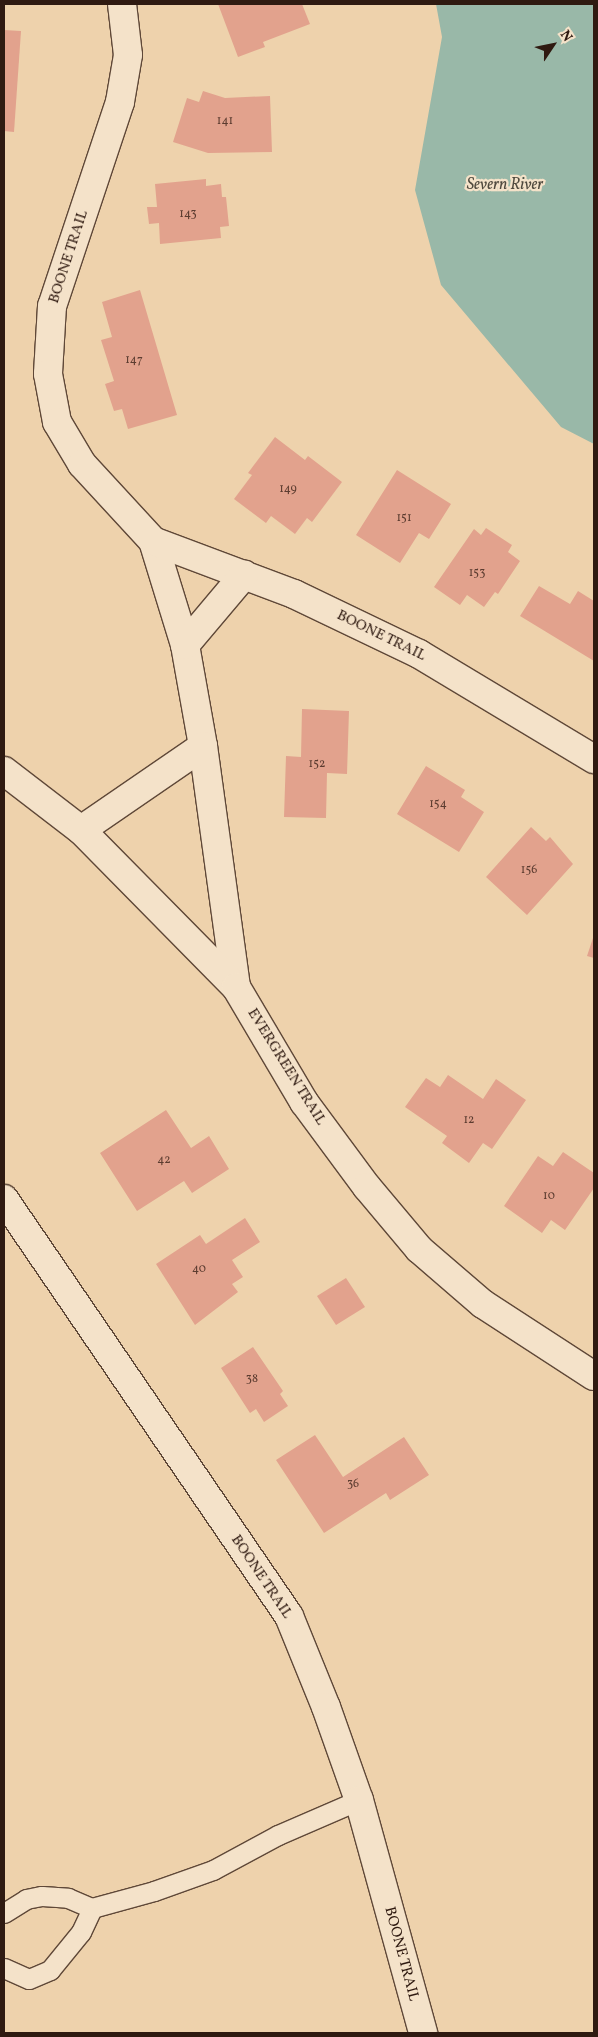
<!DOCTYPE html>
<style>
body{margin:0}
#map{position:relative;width:598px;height:2037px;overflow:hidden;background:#eed2ac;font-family:Vollkorn,serif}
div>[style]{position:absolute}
.water>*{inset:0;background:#99b8a8}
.building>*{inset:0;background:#e2a28d}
.roads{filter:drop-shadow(1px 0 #5f4838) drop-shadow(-1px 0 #5f4838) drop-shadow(0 1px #5f4838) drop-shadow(0 -1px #5f4838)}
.lane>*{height:19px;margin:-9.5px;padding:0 9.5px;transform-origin:9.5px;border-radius:9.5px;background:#f4e2c9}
.street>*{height:28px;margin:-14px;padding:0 14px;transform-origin:14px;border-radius:14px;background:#f4e2c9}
span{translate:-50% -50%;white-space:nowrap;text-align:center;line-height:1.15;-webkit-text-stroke:4.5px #f4e2c9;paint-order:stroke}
.number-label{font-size:12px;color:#5c3c30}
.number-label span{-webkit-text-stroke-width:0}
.street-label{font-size:15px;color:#2f1a11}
.water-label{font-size:16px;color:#4f493e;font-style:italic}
.frame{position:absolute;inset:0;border:5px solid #2f1a11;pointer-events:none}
.north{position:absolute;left:528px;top:20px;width:50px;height:50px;-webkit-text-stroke:4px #f4e2c9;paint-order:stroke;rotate:56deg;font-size:14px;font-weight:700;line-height:20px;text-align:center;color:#2f1a11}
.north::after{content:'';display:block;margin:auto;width:18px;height:22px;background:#2f1a11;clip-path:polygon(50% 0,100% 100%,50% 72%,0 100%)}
</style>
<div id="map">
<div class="water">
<div style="clip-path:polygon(436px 4px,594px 4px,594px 444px,561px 427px,441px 285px,415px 190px,442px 37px)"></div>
</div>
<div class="building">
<div style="clip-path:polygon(218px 4px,302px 4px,310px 24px,263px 42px,265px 47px,238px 57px)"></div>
<div style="clip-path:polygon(4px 30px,21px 31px,14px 132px,4px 131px)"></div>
<div style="clip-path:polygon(203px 91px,225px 98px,270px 96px,272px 152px,208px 153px,173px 142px,187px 98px,199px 102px)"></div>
<div style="clip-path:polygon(206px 179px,206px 186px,221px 184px,222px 197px,226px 197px,229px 226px,220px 227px,221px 238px,160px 244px,159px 223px,149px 224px,147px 207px,157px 207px,155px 184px)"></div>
<div style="clip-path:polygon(140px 290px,177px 415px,128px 429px,122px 409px,114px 411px,105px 384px,114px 381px,101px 340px,112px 337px,102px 302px)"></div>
<div style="clip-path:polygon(275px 437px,305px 460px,308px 456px,342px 482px,312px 522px,307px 518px,295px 534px,271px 516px,266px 523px,234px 499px,252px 475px,248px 473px)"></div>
<div style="clip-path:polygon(397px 470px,451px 504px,429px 539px,419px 533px,400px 563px,356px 535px)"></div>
<div style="clip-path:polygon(486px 528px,512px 545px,508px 552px,520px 561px,498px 594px,495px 592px,484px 607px,467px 595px,460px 605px,434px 587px,474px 529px,481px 535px)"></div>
<div style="clip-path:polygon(539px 586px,570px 604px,578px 591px,594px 601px,594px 661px,520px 616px)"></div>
<div style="clip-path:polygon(302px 709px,349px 711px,347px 774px,327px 773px,326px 818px,284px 817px,286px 756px,301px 757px)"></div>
<div style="clip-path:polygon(426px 766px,465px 790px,461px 797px,484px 812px,459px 852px,397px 814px)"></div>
<div style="clip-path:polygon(531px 827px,546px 841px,550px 837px,573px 864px,527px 915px,486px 877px)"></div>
<div style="clip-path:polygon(594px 935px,594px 958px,587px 956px)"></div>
<div style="clip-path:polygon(448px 1075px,483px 1099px,496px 1079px,526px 1100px,492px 1149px,483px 1143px,469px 1163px,442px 1143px,447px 1136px,405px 1107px,426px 1078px,440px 1087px)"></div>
<div style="clip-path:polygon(166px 1110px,191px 1148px,209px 1136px,229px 1169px,192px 1193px,184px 1181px,137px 1211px,100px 1153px)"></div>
<div style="clip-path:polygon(563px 1152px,594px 1173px,594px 1188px,565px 1230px,551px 1220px,542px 1233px,504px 1206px,538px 1156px,553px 1166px)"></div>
<div style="clip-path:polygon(245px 1218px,260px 1242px,232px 1260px,243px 1277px,232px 1284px,238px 1292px,195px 1325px,156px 1264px,200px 1235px,206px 1244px)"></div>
<div style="clip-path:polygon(346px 1278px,365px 1307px,336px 1325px,317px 1296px)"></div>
<div style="clip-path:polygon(253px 1347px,283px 1391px,280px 1394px,288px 1406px,264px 1422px,256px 1409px,250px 1413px,221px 1368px)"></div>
<div style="clip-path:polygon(315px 1435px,343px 1477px,404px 1437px,429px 1475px,390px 1500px,386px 1493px,324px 1533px,276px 1460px)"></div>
</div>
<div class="roads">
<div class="lane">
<div style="left:4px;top:1913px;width:26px;rotate:-32deg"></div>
<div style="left:26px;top:1899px;width:16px;rotate:-11deg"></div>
<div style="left:42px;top:1896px;width:26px;rotate:4deg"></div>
<div style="left:68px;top:1898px;width:26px;rotate:23deg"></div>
<div style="left:92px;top:1908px;width:64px;rotate:-15.3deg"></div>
<div style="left:154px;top:1891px;width:63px;rotate:-19.6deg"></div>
<div style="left:213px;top:1870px;width:74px;rotate:-28.3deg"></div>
<div style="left:278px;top:1835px;width:88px;rotate:-23.4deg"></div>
<div style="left:4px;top:1968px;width:27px;rotate:24deg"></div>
<div style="left:29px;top:1979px;width:23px;rotate:-23deg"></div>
<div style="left:50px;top:1970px;width:49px;rotate:-50.8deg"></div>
<div style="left:81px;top:1932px;width:26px;rotate:-65deg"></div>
</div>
<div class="street">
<div style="left:122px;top:4px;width:51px;rotate:83.3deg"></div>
<div style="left:128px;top:55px;width:48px;rotate:99.7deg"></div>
<div style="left:120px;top:102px;width:215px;rotate:108.4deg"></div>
<div style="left:52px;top:306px;width:68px;rotate:93.4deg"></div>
<div style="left:48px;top:374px;width:49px;rotate:79.4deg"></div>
<div style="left:57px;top:422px;width:49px;rotate:59.2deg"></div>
<div style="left:82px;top:464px;width:105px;rotate:47.3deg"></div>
<div style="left:153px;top:541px;width:109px;rotate:72.9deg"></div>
<div style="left:185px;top:645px;width:103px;rotate:79.9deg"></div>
<div style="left:203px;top:746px;width:243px;rotate:82.2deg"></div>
<div style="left:153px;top:541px;width:151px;rotate:20.6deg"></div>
<div style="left:294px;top:594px;width:139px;rotate:25.6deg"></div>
<div style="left:419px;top:654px;width:204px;rotate:31deg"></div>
<div style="left:185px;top:645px;width:92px;rotate:-49.9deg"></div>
<div style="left:4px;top:771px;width:97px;rotate:37.5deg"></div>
<div style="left:81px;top:830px;width:221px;rotate:45.4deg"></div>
<div style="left:236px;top:987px;width:134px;rotate:59.4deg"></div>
<div style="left:304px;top:1102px;width:106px;rotate:53.5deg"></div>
<div style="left:367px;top:1187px;width:81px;rotate:50deg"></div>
<div style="left:419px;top:1249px;width:84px;rotate:40.7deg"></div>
<div style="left:483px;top:1304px;width:132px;rotate:33deg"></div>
<div style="left:81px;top:830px;width:148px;rotate:-34.5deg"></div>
<div style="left:4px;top:1199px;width:505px;rotate:55.65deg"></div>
<div style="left:289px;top:1616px;width:98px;rotate:67.9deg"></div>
<div style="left:326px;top:1707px;width:99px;rotate:70.5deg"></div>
<div style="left:359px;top:1800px;width:242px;rotate:74.6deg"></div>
</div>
</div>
<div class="number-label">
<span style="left:225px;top:122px">141</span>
<span style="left:188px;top:215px">143</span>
<span style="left:134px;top:361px">147</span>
<span style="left:288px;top:490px">149</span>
<span style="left:404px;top:519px">151</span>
<span style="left:477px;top:574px">153</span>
<span style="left:317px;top:765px">152</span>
<span style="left:438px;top:805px">154</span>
<span style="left:529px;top:871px">156</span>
<span style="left:469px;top:1121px">12</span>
<span style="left:164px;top:1161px">42</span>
<span style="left:549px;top:1197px">10</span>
<span style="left:199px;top:1270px">40</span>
<span style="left:252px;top:1380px">38</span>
<span style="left:353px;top:1485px">36</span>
</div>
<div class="street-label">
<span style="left:69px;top:257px;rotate:-72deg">BOONE TRAIL</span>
<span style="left:381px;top:636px;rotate:26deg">BOONE TRAIL</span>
<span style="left:286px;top:1067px;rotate:58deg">EVERGREEN TRAIL</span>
<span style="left:261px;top:1577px;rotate:56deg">BOONE TRAIL</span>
<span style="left:401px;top:1954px;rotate:75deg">BOONE TRAIL</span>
</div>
<div class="water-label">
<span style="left:505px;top:185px">Severn River</span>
</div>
<div class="frame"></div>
<div class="north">N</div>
</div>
